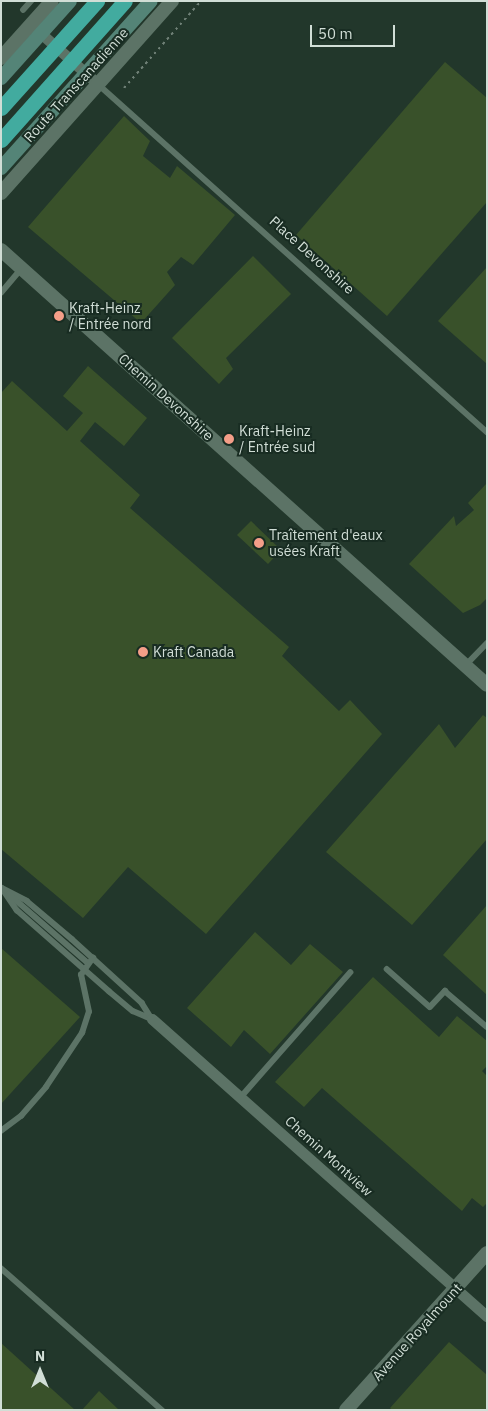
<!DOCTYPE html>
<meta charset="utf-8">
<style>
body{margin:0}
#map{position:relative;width:488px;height:1411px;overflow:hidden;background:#22372b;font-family:"IBM Plex Sans",sans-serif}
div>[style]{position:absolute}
.building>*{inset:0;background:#39512a}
.path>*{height:2px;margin-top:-1px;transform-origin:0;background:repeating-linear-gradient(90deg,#708177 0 2.5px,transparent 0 6.5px)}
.service>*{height:5.5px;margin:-2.75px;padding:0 2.75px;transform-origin:2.75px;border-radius:2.75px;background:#5c7366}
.minor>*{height:11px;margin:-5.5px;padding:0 5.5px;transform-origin:5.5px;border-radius:5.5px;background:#5c7366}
.tertiary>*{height:14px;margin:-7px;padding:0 7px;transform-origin:7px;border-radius:7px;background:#5c7366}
.secondary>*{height:14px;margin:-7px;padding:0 7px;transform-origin:7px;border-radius:7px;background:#548477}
.motorway>*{height:15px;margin:-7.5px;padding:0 7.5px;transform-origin:7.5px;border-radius:7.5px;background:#42ab9f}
.dots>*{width:14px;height:14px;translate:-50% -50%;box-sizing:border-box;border:2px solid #182c22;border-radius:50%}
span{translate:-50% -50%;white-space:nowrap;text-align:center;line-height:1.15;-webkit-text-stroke:4px #182c22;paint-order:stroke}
.street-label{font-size:14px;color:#d1ded6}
.poi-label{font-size:14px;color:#d1ded6}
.left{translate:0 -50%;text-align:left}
.frame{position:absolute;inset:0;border:2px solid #d1ded6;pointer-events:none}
.north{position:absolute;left:15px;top:1346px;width:50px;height:50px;-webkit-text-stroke:4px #182c22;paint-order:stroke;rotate:0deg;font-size:14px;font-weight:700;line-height:20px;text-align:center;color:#d1ded6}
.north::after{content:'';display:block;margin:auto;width:18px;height:22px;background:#d1ded6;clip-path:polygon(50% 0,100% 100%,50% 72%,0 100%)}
.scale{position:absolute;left:310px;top:25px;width:85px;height:22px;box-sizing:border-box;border:2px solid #d1ded6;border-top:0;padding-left:6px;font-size:15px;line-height:18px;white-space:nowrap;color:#d1ded6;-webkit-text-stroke:4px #182c22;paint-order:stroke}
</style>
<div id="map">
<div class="building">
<div style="clip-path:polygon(445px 62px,487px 98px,487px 202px,387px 316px,296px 235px)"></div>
<div style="clip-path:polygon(124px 116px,150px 141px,143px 156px,170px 178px,177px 166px,235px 215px,193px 265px,181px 257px,167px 272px,175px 285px,141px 323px,28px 227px)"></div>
<div style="clip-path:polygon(253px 256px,291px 294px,226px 358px,233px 369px,219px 384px,172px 338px)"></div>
<div style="clip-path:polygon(487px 267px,487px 364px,438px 321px)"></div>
<div style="clip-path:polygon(88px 366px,147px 418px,124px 446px,95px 422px,80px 441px,140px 495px,130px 508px,289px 647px,282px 656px,339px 711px,350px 700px,382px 734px,206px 934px,128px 867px,83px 918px,1px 849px,1px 393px,12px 381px,67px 431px,83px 413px,63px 396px)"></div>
<div style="clip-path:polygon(487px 483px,487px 598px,480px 605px,463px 613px,409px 564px,454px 516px,456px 526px,474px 510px,468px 503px)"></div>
<div style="clip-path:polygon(251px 521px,281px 550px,268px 564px,237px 535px)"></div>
<div style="clip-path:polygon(483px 715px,487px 718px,487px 839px,412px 925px,326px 852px,439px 724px,455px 748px)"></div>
<div style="clip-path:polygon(487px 905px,487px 995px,443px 955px)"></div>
<div style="clip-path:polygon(255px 932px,291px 965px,310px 944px,343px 972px,270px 1054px,244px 1030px,231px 1047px,187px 1008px)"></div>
<div style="clip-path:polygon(1px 948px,80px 1017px,1px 1104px)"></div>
<div style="clip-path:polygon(373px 977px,439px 1037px,457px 1016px,487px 1041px,487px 1066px,482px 1071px,487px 1076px,487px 1203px,483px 1207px,472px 1198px,462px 1211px,322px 1088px,304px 1107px,275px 1082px)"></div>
<div style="clip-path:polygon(449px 1342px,487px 1375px,487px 1410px,392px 1410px,390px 1408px)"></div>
<div style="clip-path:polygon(1px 1343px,75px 1410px,1px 1410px)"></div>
<div style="clip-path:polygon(99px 1391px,119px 1410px,82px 1410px)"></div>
</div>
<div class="path">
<div style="left:124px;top:88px;width:116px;rotate:-48.5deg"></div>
</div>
<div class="service">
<div style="left:23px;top:10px;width:12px;rotate:-48deg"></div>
<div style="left:98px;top:84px;width:522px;rotate:41.82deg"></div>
<div style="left:1px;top:293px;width:33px;rotate:-50deg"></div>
<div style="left:465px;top:666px;width:32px;rotate:-46deg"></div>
<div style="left:2px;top:888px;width:27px;rotate:56deg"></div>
<div style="left:17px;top:910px;width:123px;rotate:41.4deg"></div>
<div style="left:109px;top:991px;width:31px;rotate:40deg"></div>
<div style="left:133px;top:1011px;width:21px;rotate:23deg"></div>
<div style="left:2px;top:888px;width:28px;rotate:27deg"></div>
<div style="left:27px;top:901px;width:59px;rotate:40.2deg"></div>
<div style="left:72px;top:939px;width:95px;rotate:42.4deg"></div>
<div style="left:142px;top:1003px;width:19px;rotate:58deg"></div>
<div style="left:9px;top:894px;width:105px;rotate:41.1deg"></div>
<div style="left:387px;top:969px;width:57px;rotate:41.5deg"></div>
<div style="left:430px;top:1007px;width:22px;rotate:-47deg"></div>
<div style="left:445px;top:991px;width:55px;rotate:40.6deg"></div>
<div style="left:240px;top:1098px;width:167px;rotate:-48.7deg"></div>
<div style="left:1px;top:1131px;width:25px;rotate:-37deg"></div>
<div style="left:21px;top:1116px;width:38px;rotate:-49deg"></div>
<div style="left:46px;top:1087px;width:65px;rotate:-56.3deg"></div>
<div style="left:82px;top:1033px;width:22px;rotate:-72deg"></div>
<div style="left:89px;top:1012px;width:38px;rotate:-102deg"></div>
<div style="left:81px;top:975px;width:21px;rotate:-55deg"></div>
<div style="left:1px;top:1268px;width:215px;rotate:41.4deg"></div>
</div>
<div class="minor">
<div style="left:36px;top:29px;width:83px;rotate:41.6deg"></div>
<div style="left:152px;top:1019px;width:448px;rotate:41.6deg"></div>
</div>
<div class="tertiary">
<div style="left:1px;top:58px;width:76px;rotate:-48.2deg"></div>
<div style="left:1px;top:193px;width:257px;rotate:-48.3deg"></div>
<div style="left:1px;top:250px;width:652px;rotate:41.83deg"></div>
<div style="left:346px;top:1410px;width:211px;rotate:-48.1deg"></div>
</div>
<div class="secondary">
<div style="left:1px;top:78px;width:103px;rotate:-48.1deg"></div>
<div style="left:1px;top:168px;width:224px;rotate:-48.1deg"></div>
</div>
<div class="motorway">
<div style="left:1px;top:108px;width:144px;rotate:-48.1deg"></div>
<div style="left:1px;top:140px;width:186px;rotate:-48.3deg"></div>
</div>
<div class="dots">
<div style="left:59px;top:316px;background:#f49e88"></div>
<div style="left:229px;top:439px;background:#f49e88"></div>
<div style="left:259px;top:543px;background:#f49e88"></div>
<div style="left:143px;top:652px;background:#f49e88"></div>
</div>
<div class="street-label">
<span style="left:76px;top:85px;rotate:-48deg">Route Transcanadienne</span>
<span style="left:312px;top:255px;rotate:42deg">Place Devonshire</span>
<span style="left:166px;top:397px;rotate:42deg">Chemin Devonshire</span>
<span style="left:329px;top:1156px;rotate:42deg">Chemin Montview</span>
<span style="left:417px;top:1332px;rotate:-48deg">Avenue Royalmount</span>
</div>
<div class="poi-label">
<span class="left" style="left:69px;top:316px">Kraft-Heinz<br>/ Entrée nord</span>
<span class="left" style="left:239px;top:439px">Kraft-Heinz<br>/ Entrée sud</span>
<span class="left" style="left:269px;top:543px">Traîtement d'eaux<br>usées Kraft</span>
<span class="left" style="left:153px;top:652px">Kraft Canada</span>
</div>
<div class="frame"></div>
<div class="north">N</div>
<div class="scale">50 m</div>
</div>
